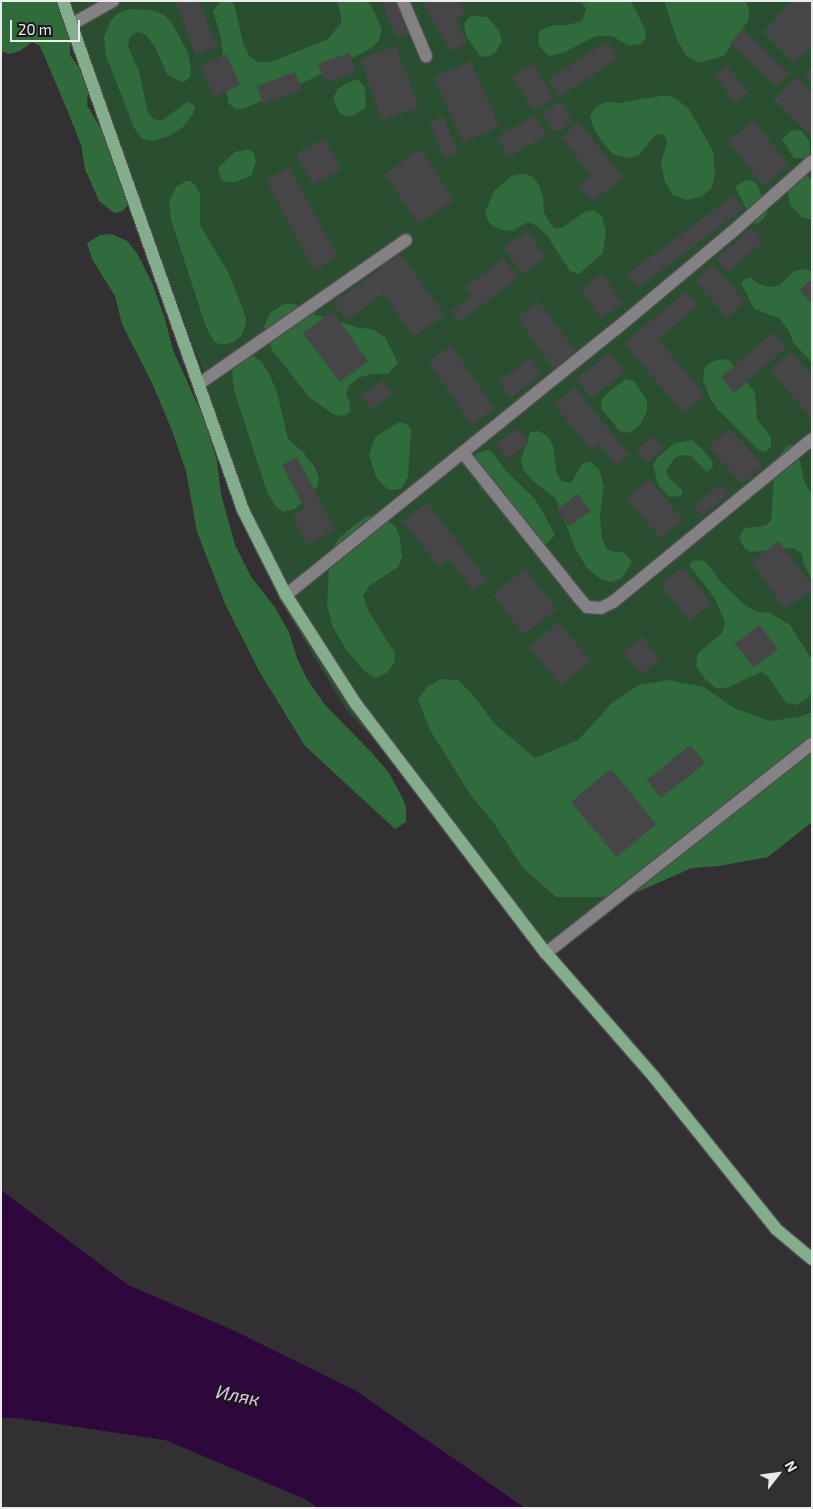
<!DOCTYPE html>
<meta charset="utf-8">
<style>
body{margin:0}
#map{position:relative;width:813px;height:1509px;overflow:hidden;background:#323032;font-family:"Exo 2",sans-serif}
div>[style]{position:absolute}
.green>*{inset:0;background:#2a4e30}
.forest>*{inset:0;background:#2f6b3b}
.water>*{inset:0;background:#2e073c}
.building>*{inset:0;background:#464547}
.roads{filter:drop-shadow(1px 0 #514f51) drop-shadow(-1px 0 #514f51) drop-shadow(0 1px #514f51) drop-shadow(0 -1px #514f51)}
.minor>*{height:12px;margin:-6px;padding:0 6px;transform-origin:6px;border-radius:6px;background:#838184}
.major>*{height:12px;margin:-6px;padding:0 6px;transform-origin:6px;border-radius:6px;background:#84ae8b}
span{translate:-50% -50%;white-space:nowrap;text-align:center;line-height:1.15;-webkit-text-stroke:4px #19191a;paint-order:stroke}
.water-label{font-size:19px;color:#e8c5f7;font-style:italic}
.frame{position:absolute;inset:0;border:2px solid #ecebec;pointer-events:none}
.north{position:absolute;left:753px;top:1449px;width:50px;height:50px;-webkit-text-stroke:4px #19191a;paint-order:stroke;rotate:60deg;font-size:14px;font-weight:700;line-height:20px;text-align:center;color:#ecebec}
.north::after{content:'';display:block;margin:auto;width:18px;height:22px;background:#ecebec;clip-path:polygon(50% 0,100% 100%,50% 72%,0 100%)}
.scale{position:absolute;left:10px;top:20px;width:70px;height:22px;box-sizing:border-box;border:2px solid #ecebec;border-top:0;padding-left:6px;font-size:15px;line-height:18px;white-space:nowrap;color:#ecebec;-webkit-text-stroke:4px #19191a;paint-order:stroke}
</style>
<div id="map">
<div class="green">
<div style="clip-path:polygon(66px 1px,812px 1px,812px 737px,548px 946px,443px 810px,347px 711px,279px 599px,216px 433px,205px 377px)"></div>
</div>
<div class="forest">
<div style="clip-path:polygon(1px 1px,61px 1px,70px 37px,70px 55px,80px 69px,84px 79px,88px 92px,87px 105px,118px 158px,129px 203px,123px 211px,114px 213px,99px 201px,85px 169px,81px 145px,68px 112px,40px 46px,32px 42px,20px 51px,9px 54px,1px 51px)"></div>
<div style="clip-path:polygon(221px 1px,232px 1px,235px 7px,243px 43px,250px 57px,258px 62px,271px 62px,328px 39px,341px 23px,341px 15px,337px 1px,366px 1px,371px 5px,382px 29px,379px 41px,370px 49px,309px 80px,243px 109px,236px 109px,228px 103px,221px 38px,213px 11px)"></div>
<div style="clip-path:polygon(581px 1px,631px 1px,645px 29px,646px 38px,641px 44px,629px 46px,612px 36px,596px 36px,563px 53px,549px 56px,538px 45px,539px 31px,553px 25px,568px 25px,582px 21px,586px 9px)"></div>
<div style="clip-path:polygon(664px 1px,746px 1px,749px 9px,748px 21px,724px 56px,698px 63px,686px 55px,677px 40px)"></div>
<div style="clip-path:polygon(129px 9px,152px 10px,164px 15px,172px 23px,188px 53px,191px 68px,190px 77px,184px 82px,177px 80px,167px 74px,155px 47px,145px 34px,137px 32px,130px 37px,128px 47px,139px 71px,148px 113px,154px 119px,161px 121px,187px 102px,195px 106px,194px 113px,182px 128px,171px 135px,153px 141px,142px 139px,134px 128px,106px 56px,104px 37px,110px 22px,117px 14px)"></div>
<div style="clip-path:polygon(472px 16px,487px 17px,499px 30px,502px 41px,496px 52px,488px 57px,480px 56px,466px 36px,464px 24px,468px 18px)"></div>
<div style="clip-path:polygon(358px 79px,365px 87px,366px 108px,350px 117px,340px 114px,333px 99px,337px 90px,345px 84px)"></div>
<div style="clip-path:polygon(665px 95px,675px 98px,689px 109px,713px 151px,715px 172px,712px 188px,701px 197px,687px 200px,673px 195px,665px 182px,661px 163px,667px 142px,664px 134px,655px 135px,640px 154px,630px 158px,614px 155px,603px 143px,594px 129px,590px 116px,595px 108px,606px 102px,620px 103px)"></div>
<div style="clip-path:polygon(797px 130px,800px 130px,809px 140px,810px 155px,804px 158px,794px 158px,782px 140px,789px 132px)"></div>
<div style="clip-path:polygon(248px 149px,254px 153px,256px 162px,251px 176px,235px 182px,224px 182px,220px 176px,218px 168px,235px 152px)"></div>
<div style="clip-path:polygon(522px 174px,532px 176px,538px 183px,543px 196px,544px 213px,554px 228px,562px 228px,586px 211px,594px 210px,602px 216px,606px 232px,603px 253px,579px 274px,570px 271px,546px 234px,535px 225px,528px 222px,512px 231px,502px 230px,494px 227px,488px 221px,485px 213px,494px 191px,511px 176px)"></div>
<div style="clip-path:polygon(808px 176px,812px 181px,812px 220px,802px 217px,790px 205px,788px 193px,793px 183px,801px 177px)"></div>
<div style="clip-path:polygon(751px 180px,757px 184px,767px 208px,767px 215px,757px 224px,752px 221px,735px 187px,744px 181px)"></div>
<div style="clip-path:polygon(186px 181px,191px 181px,196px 186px,200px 194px,200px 225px,228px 272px,246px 317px,246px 324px,241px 336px,233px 342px,223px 345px,214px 342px,206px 327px,171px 220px,169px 201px,176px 187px)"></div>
<div style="clip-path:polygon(112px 234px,127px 241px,137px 253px,153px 285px,165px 319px,173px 350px,204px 419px,217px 461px,221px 494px,235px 545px,251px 577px,274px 606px,289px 632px,297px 658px,307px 679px,325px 705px,372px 753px,389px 773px,401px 795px,406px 807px,406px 822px,395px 829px,305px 746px,259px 671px,225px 604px,197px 532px,186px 471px,171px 428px,152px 383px,122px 324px,115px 296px,92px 259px,87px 243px,100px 235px)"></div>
<div style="clip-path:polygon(804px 269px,809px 270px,812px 276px,812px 363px,793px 342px,789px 331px,779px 318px,754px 309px,741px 282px,750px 277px,759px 284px,770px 287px,779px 286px,794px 271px)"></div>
<div style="clip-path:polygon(284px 304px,295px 304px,313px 314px,360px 328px,372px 329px,385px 337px,398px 363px,388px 374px,371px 374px,358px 378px,349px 386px,346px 395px,350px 403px,350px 412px,344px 416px,334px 415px,309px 397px,272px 350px,264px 327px,266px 322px,270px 313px)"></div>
<div style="clip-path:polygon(252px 355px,262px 362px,269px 374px,277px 392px,288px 439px,303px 452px,314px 466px,319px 477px,318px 486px,296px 508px,284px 512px,276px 507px,267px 492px,234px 390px,232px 372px,239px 363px)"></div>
<div style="clip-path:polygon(722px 359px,729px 360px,755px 392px,757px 419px,771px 438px,771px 447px,765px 452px,759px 450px,717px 409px,710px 398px,703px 381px,704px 368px,711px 362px)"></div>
<div style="clip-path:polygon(626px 379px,634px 381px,647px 400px,647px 411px,640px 425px,630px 433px,619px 431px,602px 409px,601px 401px,607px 393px)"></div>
<div style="clip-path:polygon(399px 422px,407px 424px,411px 430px,408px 477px,401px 489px,388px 490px,376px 477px,369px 455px,375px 437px)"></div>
<div style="clip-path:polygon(539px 431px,546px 435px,553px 445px,557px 474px,562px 481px,571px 483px,582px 464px,590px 461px,599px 469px,604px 486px,600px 516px,602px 539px,607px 549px,614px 552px,624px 552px,632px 562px,622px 578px,611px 582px,599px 578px,587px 568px,576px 550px,556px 499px,533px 481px,523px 470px,521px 459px,530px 432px)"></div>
<div style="clip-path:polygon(692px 440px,704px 451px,712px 461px,713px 467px,707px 472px,691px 456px,682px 455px,675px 458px,666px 470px,669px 478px,683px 491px,681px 496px,670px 497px,658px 485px,653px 465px,657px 458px,674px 443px)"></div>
<div style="clip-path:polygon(789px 445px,797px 446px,804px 481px,812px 495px,812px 580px,803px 563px,802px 554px,794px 548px,751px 552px,745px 549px,739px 538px,744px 528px,765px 526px,771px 521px,775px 460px)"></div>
<div style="clip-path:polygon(486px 450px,491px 451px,506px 471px,533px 497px,542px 510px,555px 535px,543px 548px,530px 545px,521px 537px,499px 505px,481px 489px,469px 467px,476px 454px)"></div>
<div style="clip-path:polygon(379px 514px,396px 527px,400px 539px,402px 558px,398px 567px,369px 586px,363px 596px,368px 610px,395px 653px,394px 663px,387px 673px,376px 678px,363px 670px,345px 648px,332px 625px,327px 605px,330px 553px,339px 538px,353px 526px,366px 517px)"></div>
<div style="clip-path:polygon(697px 560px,705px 561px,721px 582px,746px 606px,759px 612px,771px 613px,790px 625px,812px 660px,812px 691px,808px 698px,797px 705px,786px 703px,768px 676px,761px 672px,727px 688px,716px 688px,705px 679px,696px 666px,698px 653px,722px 633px,725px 622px,715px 599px,690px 566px,691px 562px)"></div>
<div style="clip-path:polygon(441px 679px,458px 680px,474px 696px,494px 723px,535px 758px,578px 740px,613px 702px,639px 685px,668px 680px,704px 687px,734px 708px,770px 721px,799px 717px,812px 712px,812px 822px,768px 857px,719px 866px,692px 868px,626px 897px,556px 897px,523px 868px,493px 822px,470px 794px,430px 730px,418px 699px,427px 687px)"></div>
</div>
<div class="water">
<div style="clip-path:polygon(1px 1190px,128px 1285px,235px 1331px,356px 1391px,525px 1508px,318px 1508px,305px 1499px,165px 1440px,17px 1418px,1px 1418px)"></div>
</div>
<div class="building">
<div style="clip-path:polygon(175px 1px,199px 1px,217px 47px,196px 55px)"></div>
<div style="clip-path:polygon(381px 1px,401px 1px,414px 32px,397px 38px)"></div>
<div style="clip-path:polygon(422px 1px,459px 1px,466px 14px,455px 20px,467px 42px,451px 52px)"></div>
<div style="clip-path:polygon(792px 1px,812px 1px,812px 45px,794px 63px,763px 32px)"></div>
<div style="clip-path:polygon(743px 29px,789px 74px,776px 87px,730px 43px)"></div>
<div style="clip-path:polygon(608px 41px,619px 58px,559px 97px,548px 79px)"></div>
<div style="clip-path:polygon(396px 46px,419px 107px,382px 121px,360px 59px)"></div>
<div style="clip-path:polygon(349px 53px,356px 72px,326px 83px,318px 64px)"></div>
<div style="clip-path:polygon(226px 54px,240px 85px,214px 97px,200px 66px)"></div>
<div style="clip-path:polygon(471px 61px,499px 127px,463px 143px,434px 77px)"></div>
<div style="clip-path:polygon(533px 64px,554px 99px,533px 111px,512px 77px)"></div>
<div style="clip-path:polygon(727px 65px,749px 93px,735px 103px,714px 75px)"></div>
<div style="clip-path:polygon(812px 68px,812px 83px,804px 76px)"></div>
<div style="clip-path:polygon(295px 72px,302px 90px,263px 104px,257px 86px)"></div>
<div style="clip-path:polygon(797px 77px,812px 92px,812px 137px,774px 100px)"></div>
<div style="clip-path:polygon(561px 101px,573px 122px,555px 133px,542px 112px)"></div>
<div style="clip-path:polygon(535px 115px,547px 136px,508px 157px,497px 137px)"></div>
<div style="clip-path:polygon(443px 116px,459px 152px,445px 159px,429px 123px)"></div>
<div style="clip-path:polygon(754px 120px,789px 166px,763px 186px,728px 141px)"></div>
<div style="clip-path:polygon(579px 122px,623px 178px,592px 202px,579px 185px,591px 176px,561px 137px)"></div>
<div style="clip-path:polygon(324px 138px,341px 169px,313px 185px,296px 154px)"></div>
<div style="clip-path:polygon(421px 149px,454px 200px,418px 224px,384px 174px)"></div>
<div style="clip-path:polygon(289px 167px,338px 257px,314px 270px,266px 180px)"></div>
<div style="clip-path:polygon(734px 195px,744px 209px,638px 288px,627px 274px)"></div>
<div style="clip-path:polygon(752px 228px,764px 241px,728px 273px,716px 259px)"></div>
<div style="clip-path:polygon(528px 231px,546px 257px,522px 274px,503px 247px)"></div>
<div style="clip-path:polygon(401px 254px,445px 315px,414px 337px,383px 294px,346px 321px,333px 303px)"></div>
<div style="clip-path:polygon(504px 258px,518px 278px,459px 322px,451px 311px,472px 296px,466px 287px)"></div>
<div style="clip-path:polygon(713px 264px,745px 301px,727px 318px,695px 281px)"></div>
<div style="clip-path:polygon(603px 274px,623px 304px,601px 319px,581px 289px)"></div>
<div style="clip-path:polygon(812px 279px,812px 304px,799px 290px)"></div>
<div style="clip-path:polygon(686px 291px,698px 306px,658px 339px,705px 395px,683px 413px,624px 343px)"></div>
<div style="clip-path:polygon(539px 301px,577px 353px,554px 370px,517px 318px)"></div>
<div style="clip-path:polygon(332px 311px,368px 361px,340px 382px,303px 333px)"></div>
<div style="clip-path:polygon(773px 332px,787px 347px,734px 393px,721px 377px)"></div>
<div style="clip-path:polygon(451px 345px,495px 409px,471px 425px,428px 361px)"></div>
<div style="clip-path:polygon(791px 352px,812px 375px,812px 419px,770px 371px)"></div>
<div style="clip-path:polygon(610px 353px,625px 373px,591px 398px,576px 378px)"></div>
<div style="clip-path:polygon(531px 358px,542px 374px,510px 398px,499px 381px)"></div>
<div style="clip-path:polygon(383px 380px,393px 394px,371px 409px,361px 395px)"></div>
<div style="clip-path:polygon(575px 387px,629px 455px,616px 465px,599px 444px,591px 451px,554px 404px)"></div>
<div style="clip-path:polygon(517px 428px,529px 443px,508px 459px,496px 444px)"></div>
<div style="clip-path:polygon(729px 428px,763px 465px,742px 484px,708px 447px)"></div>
<div style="clip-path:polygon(653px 436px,663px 449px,647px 463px,636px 450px)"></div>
<div style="clip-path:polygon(297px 457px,335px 530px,307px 545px,292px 516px,305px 509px,282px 465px)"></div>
<div style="clip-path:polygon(649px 479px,683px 520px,661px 539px,626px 498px)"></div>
<div style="clip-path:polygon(720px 484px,729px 494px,702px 516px,694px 506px)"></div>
<div style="clip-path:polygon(578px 494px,591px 511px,569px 526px,557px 510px)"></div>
<div style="clip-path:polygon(427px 502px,487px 580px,473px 591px,449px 559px,439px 567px,403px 521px)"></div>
<div style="clip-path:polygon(779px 541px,812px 585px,812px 590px,785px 609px,751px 562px)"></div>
<div style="clip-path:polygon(683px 567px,712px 604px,689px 621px,660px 584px)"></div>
<div style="clip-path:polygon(525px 569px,557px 609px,524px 635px,493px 595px)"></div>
<div style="clip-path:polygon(558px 622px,591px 661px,561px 686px,529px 647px)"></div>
<div style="clip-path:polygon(760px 625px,778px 649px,754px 667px,735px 644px)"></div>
<div style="clip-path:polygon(642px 636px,660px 659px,641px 674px,623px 652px)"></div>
<div style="clip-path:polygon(690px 745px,705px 763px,661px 798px,647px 780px)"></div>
<div style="clip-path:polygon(611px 769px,656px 824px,617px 857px,571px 802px)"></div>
</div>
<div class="roads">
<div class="minor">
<div style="left:403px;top:1px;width:60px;rotate:67.3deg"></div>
<div style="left:72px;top:24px;width:47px;rotate:-29.3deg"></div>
<div style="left:199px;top:384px;width:252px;rotate:-34.8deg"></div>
<div style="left:463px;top:453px;width:186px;rotate:51.3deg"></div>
<div style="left:579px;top:598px;width:12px;rotate:48deg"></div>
<div style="left:587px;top:607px;width:14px;rotate:4deg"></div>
<div style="left:601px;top:608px;width:13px;rotate:-27deg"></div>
<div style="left:613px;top:602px;width:257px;rotate:-39.3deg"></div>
<div style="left:286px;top:595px;width:424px;rotate:-38.9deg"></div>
<div style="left:616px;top:329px;width:150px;rotate:-39.9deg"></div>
<div style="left:731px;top:233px;width:108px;rotate:-41.6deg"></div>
<div style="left:546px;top:953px;width:338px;rotate:-38.2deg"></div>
</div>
<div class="major">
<div style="left:63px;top:1px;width:540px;rotate:70.52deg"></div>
<div style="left:243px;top:510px;width:95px;rotate:63.2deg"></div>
<div style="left:286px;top:595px;width:130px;rotate:57.3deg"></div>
<div style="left:356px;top:704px;width:313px;rotate:52.7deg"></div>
<div style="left:546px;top:953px;width:164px;rotate:48.9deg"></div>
<div style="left:654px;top:1077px;width:195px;rotate:51.2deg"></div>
<div style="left:776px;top:1229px;width:47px;rotate:39.8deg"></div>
</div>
</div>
<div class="water-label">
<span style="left:238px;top:1395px;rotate:11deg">Иляк</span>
</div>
<div class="frame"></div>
<div class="north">N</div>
<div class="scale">20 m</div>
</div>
